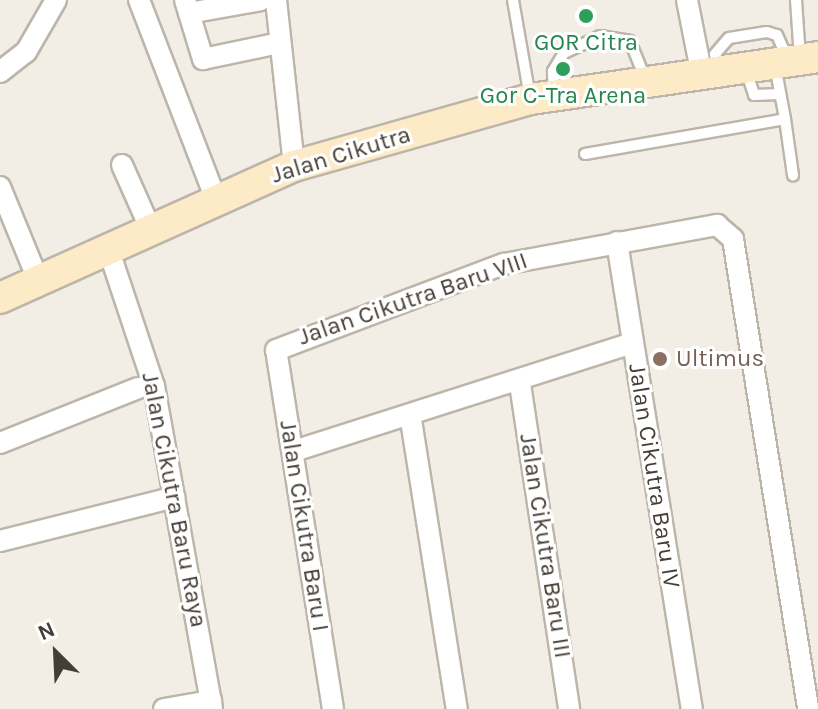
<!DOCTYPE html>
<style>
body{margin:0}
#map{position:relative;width:818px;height:709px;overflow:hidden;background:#f2eee6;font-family:Karla,sans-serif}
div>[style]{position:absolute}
.roads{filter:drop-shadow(2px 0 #bdb5a9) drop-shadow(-2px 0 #bdb5a9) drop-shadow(0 2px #bdb5a9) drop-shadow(0 -2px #bdb5a9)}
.service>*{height:10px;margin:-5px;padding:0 5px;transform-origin:5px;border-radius:5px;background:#fff}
.minor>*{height:20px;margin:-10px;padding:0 10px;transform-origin:10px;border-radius:10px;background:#fff}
.secondary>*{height:30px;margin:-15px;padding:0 15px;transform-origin:15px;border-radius:15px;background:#fcebc6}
.dots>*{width:22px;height:22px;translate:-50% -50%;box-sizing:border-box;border:4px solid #fff;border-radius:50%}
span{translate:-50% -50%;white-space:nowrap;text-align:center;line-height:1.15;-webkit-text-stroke:6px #fff;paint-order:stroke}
.leisure-label{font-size:24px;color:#27864d}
.street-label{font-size:24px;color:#453e36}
.education-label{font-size:24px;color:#785e54}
.left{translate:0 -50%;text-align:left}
.north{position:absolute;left:16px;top:613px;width:80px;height:80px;-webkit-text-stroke:6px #fff;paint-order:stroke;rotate:336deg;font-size:22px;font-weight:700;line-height:32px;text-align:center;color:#453e36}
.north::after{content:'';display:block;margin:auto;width:28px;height:36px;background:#453e36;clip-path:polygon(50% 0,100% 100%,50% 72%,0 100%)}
</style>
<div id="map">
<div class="roads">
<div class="service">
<div style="left:513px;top:0;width:98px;rotate:80.1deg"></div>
<div style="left:796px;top:0;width:58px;rotate:86.1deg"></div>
<div style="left:718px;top:67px;width:13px;rotate:-103deg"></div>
<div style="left:715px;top:54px;width:21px;rotate:-49deg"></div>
<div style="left:729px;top:38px;width:38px;rotate:-9deg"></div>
<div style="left:767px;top:32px;width:10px;rotate:17deg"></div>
<div style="left:777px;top:35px;width:24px;rotate:66deg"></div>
<div style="left:746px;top:70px;width:26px;rotate:72deg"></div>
<div style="left:754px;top:95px;width:26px;rotate:-2deg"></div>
<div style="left:554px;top:93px;width:22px;rotate:-93deg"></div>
<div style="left:553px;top:71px;width:21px;rotate:-59deg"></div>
<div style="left:564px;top:53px;width:40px;rotate:-25deg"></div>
<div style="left:600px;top:36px;width:30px;rotate:9deg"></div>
<div style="left:630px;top:41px;width:40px;rotate:68deg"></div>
<div style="left:785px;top:119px;width:57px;rotate:81.9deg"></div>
<div style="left:585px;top:154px;width:203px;rotate:-9.9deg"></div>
<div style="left:785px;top:119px;width:55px;rotate:-100.5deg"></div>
</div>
<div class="minor">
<div style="left:139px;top:0;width:214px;rotate:68.9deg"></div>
<div style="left:185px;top:0;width:62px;rotate:73deg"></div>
<div style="left:203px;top:59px;width:78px;rotate:-11.9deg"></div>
<div style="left:276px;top:0;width:167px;rotate:83.8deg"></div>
<div style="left:687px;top:0;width:72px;rotate:78.8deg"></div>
<div style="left:189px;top:13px;width:73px;rotate:-10.2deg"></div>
<div style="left:0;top:72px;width:33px;rotate:-38deg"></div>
<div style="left:26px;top:52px;width:60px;rotate:-60deg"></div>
<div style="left:122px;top:165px;width:69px;rotate:66deg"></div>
<div style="left:0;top:187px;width:103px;rotate:67.7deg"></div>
<div style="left:617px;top:242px;width:473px;rotate:80.9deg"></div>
<div style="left:108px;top:248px;width:145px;rotate:71.6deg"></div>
<div style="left:154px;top:386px;width:328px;rotate:79.8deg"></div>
<div style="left:520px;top:384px;width:329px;rotate:81.4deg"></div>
<div style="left:411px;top:420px;width:293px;rotate:81deg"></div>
<div style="left:0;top:443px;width:149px;rotate:-21.7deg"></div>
<div style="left:294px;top:451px;width:355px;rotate:-17.7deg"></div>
<div style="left:0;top:541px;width:180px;rotate:-14.1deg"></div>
<div style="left:164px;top:709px;width:48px;rotate:-9.7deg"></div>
<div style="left:333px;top:709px;width:363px;rotate:-99deg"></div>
<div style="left:276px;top:350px;width:244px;rotate:-20.7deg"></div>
<div style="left:504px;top:264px;width:217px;rotate:-10.4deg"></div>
<div style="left:717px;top:225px;width:21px;rotate:41deg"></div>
<div style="left:733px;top:239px;width:476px;rotate:80.9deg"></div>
</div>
<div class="secondary">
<div style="left:0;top:298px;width:322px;rotate:-24.2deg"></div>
<div style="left:294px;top:166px;width:246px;rotate:-15.8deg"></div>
<div style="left:531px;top:99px;width:290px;rotate:-8.3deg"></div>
</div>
</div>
<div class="dots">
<div style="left:586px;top:16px;background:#2e9e5b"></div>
<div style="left:563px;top:69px;background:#2e9e5b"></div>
<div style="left:660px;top:359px;background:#8d6e63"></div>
</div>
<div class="leisure-label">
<span style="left:586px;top:43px">GOR Citra</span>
<span style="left:563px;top:96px">Gor C-Tra Arena</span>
</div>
<div class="street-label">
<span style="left:341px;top:155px;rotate:-17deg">Jalan Cikutra</span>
<span style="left:413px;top:299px;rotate:-19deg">Jalan Cikutra Baru VIII</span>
<span style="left:654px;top:476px;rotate:81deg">Jalan Cikutra Baru IV</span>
<span style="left:174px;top:500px;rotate:79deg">Jalan Cikutra Baru Raya</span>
<span style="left:304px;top:526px;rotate:81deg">Jalan Cikutra Baru I</span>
<span style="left:545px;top:546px;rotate:81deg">Jalan Cikutra Baru III</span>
</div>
<div class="education-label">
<span class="left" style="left:676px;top:359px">Ultimus</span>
</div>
<div class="north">N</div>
</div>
